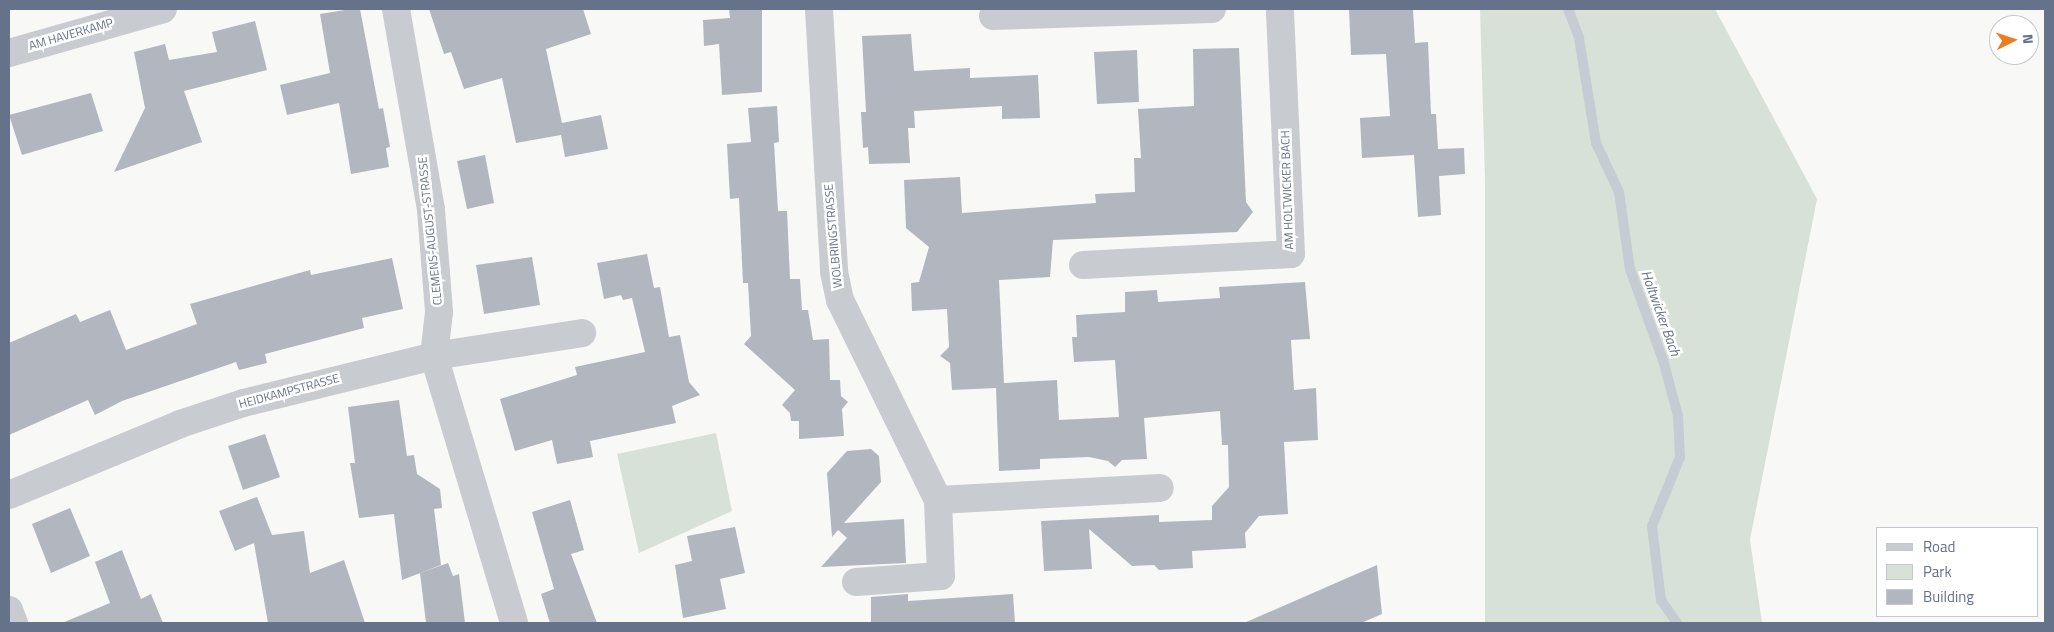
<!DOCTYPE html>
<style>
body{margin:0}
#map{position:relative;width:2054px;height:632px;overflow:hidden;background:#f8f9f6;font-family:"Titillium Web",sans-serif}
div>[style]{position:absolute}
.green>*{inset:0;background:#d8e1d7}
.stream>*{height:10px;margin:-5px;padding:0 5px;transform-origin:5px;border-radius:5px;background:#c5ccd3}
.building>*{inset:0;background:#b1b6bf}
.minor>*{height:28px;margin:-14px;padding:0 14px;transform-origin:14px;border-radius:14px;background:#c8cbcf}
span{translate:-50% -50%;white-space:nowrap;text-align:center;line-height:1.15;-webkit-text-stroke:5px #fff;paint-order:stroke}
.street-label{font-size:12px;color:#667289}
.water-label{font-size:14px;color:#627383;font-style:italic}
.frame{position:absolute;inset:0;border:10px solid #667289;pointer-events:none}
.legend{position:absolute;left:1876px;top:527px;width:162px;height:90px;box-sizing:border-box;background:#fff;border:1px solid #c2c7d0;margin:0;padding:6px 9px;list-style:none;font-size:15px;color:#667289}
.legend li{display:flex;align-items:center;gap:10px;height:25px}
.legend b{width:25px;border:1px solid #c2c7d0}
.north{position:absolute;left:1989px;top:15px;width:50px;height:50px;box-sizing:border-box;background:#fff;border:1px solid #c2c7d0;border-radius:50%;rotate:86deg;font-size:14px;font-weight:700;line-height:20px;text-align:center;color:#667289}
.north::after{content:'';display:block;margin:auto;width:18px;height:22px;background:#ec7d22;clip-path:polygon(50% 0,100% 100%,50% 72%,0 100%)}
</style>
<div id="map">
<div class="green">
<div style="clip-path:polygon(1480px 9px,1715px 9px,1817px 199px,1750px 540px,1762px 623px,1485px 623px,1485px 181px)"></div>
<div style="clip-path:polygon(716px 433px,732px 511px,639px 553px,617px 454px)"></div>
</div>
<div class="stream">
<div style="left:1568px;top:9px;width:31px;rotate:69deg"></div>
<div style="left:1579px;top:38px;width:106px;rotate:80.8deg"></div>
<div style="left:1596px;top:143px;width:54px;rotate:64.9deg"></div>
<div style="left:1619px;top:192px;width:78px;rotate:81.9deg"></div>
<div style="left:1630px;top:269px;width:97px;rotate:70.1deg"></div>
<div style="left:1663px;top:360px;width:58px;rotate:75deg"></div>
<div style="left:1678px;top:416px;width:41px;rotate:87.2deg"></div>
<div style="left:1680px;top:457px;width:74px;rotate:112.1deg"></div>
<div style="left:1652px;top:526px;width:75px;rotate:83.1deg"></div>
<div style="left:1661px;top:600px;width:28px;rotate:55deg"></div>
</div>
<div class="building">
<div style="clip-path:polygon(351px 9px,360px 9px,379px 109px,383px 108px,390px 147px,386px 148px,389px 167px,351px 174px,339px 103px,287px 115px,280px 85px,330px 73px,320px 14px)"></div>
<div style="clip-path:polygon(429px 9px,583px 9px,591px 34px,546px 49px,562px 123px,601px 115px,608px 149px,565px 157px,561px 135px,516px 143px,502px 78px,464px 89px,451px 52px,444px 54px)"></div>
<div style="clip-path:polygon(729px 9px,762px 9px,762px 92px,722px 95px,719px 44px,704px 46px,703px 20px,730px 18px)"></div>
<div style="clip-path:polygon(1349px 9px,1413px 9px,1415px 43px,1428px 42px,1431px 114px,1436px 114px,1438px 149px,1464px 148px,1465px 174px,1439px 176px,1441px 215px,1418px 217px,1414px 155px,1362px 158px,1360px 118px,1390px 116px,1386px 54px,1351px 55px)"></div>
<div style="clip-path:polygon(255px 21px,267px 70px,184px 91px,202px 142px,114px 172px,145px 108px,134px 52px,165px 44px,169px 60px,217px 52px,212px 32px)"></div>
<div style="clip-path:polygon(911px 34px,914px 71px,970px 68px,970px 78px,1038px 75px,1040px 118px,1002px 119px,1002px 106px,914px 111px,915px 128px,908px 128px,910px 163px,869px 164px,868px 147px,863px 148px,861px 112px,866px 112px,862px 36px)"></div>
<div style="clip-path:polygon(1239px 48px,1246px 202px,1253px 212px,1237px 232px,1053px 240px,1050px 277px,999px 280px,1004px 383px,1057px 380px,1059px 420px,1119px 417px,1115px 360px,1074px 362px,1072px 337px,1077px 337px,1076px 315px,1125px 312px,1125px 292px,1157px 290px,1158px 302px,1220px 298px,1219px 287px,1305px 282px,1310px 339px,1291px 340px,1294px 390px,1316px 388px,1318px 440px,1284px 442px,1288px 514px,1259px 516px,1245px 533px,1246px 548px,1192px 551px,1193px 568px,1159px 570px,1154px 565px,1132px 566px,1089px 529px,1092px 569px,1044px 571px,1041px 521px,1159px 515px,1159px 522px,1212px 520px,1212px 506px,1229px 487px,1228px 445px,1222px 445px,1220px 411px,1144px 418px,1147px 459px,1122px 460px,1115px 467px,1108px 461px,1089px 457px,1040px 459px,1040px 469px,999px 471px,996px 388px,952px 390px,950px 363px,940px 356px,949px 347px,947px 309px,912px 311px,911px 283px,919px 282px,929px 247px,906px 228px,904px 180px,960px 177px,962px 213px,1096px 203px,1095px 194px,1135px 192px,1134px 158px,1141px 158px,1138px 109px,1194px 106px,1193px 49px)"></div>
<div style="clip-path:polygon(1137px 50px,1139px 102px,1097px 104px,1094px 52px)"></div>
<div style="clip-path:polygon(91px 93px,103px 131px,22px 155px,9px 115px)"></div>
<div style="clip-path:polygon(777px 106px,779px 142px,774px 143px,778px 211px,787px 211px,790px 279px,800px 279px,802px 310px,808px 310px,813px 340px,829px 339px,830px 380px,840px 380px,841px 396px,848px 402px,842px 409px,844px 436px,799px 439px,799px 421px,791px 421px,790px 413px,782px 405px,795px 390px,744px 344px,751px 336px,748px 283px,743px 283px,739px 198px,730px 199px,727px 144px,751px 142px,748px 108px)"></div>
<div style="clip-path:polygon(485px 155px,494px 203px,467px 209px,457px 161px)"></div>
<div style="clip-path:polygon(647px 254px,654px 288px,660px 287px,669px 337px,680px 335px,689px 382px,700px 395px,672px 406px,676px 423px,590px 441px,593px 457px,557px 464px,552px 440px,515px 451px,500px 399px,577px 375px,575px 367px,645px 352px,632px 298px,623px 300px,621px 295px,604px 299px,597px 263px)"></div>
<div style="clip-path:polygon(532px 257px,540px 305px,484px 314px,476px 265px)"></div>
<div style="clip-path:polygon(392px 258px,403px 309px,362px 318px,364px 328px,265px 354px,267px 363px,239px 370px,236px 362px,122px 401px,95px 415px,88px 400px,9px 435px,9px 343px,76px 314px,80px 322px,110px 310px,126px 350px,197px 324px,190px 304px,310px 270px,311px 275px)"></div>
<div style="clip-path:polygon(399px 400px,407px 456px,414px 455px,417px 474px,440px 489px,442px 508px,434px 509px,441px 565px,402px 580px,394px 514px,359px 518px,350px 463px,355px 463px,348px 407px)"></div>
<div style="clip-path:polygon(265px 434px,280px 477px,243px 490px,228px 446px)"></div>
<div style="clip-path:polygon(871px 449px,879px 456px,881px 482px,844px 523px,904px 519px,906px 563px,821px 567px,847px 538px,838px 530px,832px 537px,827px 473px,847px 451px)"></div>
<div style="clip-path:polygon(257px 497px,272px 535px,304px 531px,310px 573px,344px 560px,365px 623px,268px 623px,254px 543px,235px 551px,219px 511px)"></div>
<div style="clip-path:polygon(570px 500px,584px 550px,571px 554px,597px 623px,550px 623px,541px 594px,554px 589px,532px 512px)"></div>
<div style="clip-path:polygon(70px 508px,90px 556px,51px 573px,32px 524px)"></div>
<div style="clip-path:polygon(735px 527px,745px 573px,720px 579px,726px 609px,683px 618px,675px 565px,692px 561px,687px 536px)"></div>
<div style="clip-path:polygon(122px 550px,141px 599px,151px 594px,163px 623px,62px 623px,110px 603px,95px 562px)"></div>
<div style="clip-path:polygon(448px 563px,453px 576px,459px 574px,465px 623px,426px 623px,420px 573px)"></div>
<div style="clip-path:polygon(1377px 565px,1382px 614px,1361px 623px,1244px 623px)"></div>
<div style="clip-path:polygon(908px 594px,908px 601px,1013px 594px,1015px 623px,871px 623px,871px 597px)"></div>
</div>
<div class="minor">
<div style="left:396px;top:9px;width:204px;rotate:80.1deg"></div>
<div style="left:431px;top:210px;width:102px;rotate:85.5deg"></div>
<div style="left:439px;top:312px;width:44px;rotate:96.5deg"></div>
<div style="left:434px;top:356px;width:279px;rotate:73.3deg"></div>
<div style="left:819px;top:9px;width:263px;rotate:86.7deg"></div>
<div style="left:834px;top:272px;width:29px;rotate:78deg"></div>
<div style="left:840px;top:300px;width:223px;rotate:63.9deg"></div>
<div style="left:938px;top:500px;width:222px;rotate:-3.1deg"></div>
<div style="left:993px;top:16px;width:219px;rotate:-1.8deg"></div>
<div style="left:9px;top:53px;width:160px;rotate:-15.9deg"></div>
<div style="left:1083px;top:265px;width:208px;rotate:-3deg"></div>
<div style="left:1291px;top:254px;width:245px;rotate:-92.6deg"></div>
<div style="left:9px;top:495px;width:185px;rotate:-22.5deg"></div>
<div style="left:180px;top:424px;width:66px;rotate:-18.4deg"></div>
<div style="left:243px;top:403px;width:197px;rotate:-13.8deg"></div>
<div style="left:434px;top:356px;width:150px;rotate:-8.8deg"></div>
<div style="left:856px;top:582px;width:85px;rotate:-4deg"></div>
<div style="left:941px;top:576px;width:76px;rotate:-92.3deg"></div>
<div style="left:9px;top:610px;width:14px;rotate:69deg"></div>
</div>
<div class="street-label">
<span style="left:71px;top:34px;rotate:-16deg">AM HAVERKAMP</span>
<span style="left:1287px;top:190px;rotate:-92deg">AM HOLTWICKER BACH</span>
<span style="left:430px;top:231px;rotate:-96deg">CLEMENS-AUGUST-STRASSE</span>
<span style="left:833px;top:236px;rotate:-95deg">WOLBRINGSTRASSE</span>
<span style="left:289px;top:391px;rotate:-15deg">HEIDKAMPSTRASSE</span>
</div>
<div class="water-label">
<span style="left:1661px;top:313px;rotate:70deg">Holtwicker Bach</span>
</div>
<div class="frame"></div>
<ul class="legend">
<li><b style="height:6px;background:#c8cbcf"></b>Road</li>
<li><b style="height:14px;background:#d8e1d7"></b>Park</li>
<li><b style="height:14px;background:#b1b6bf"></b>Building</li>
</ul>
<div class="north">N</div>
</div>
